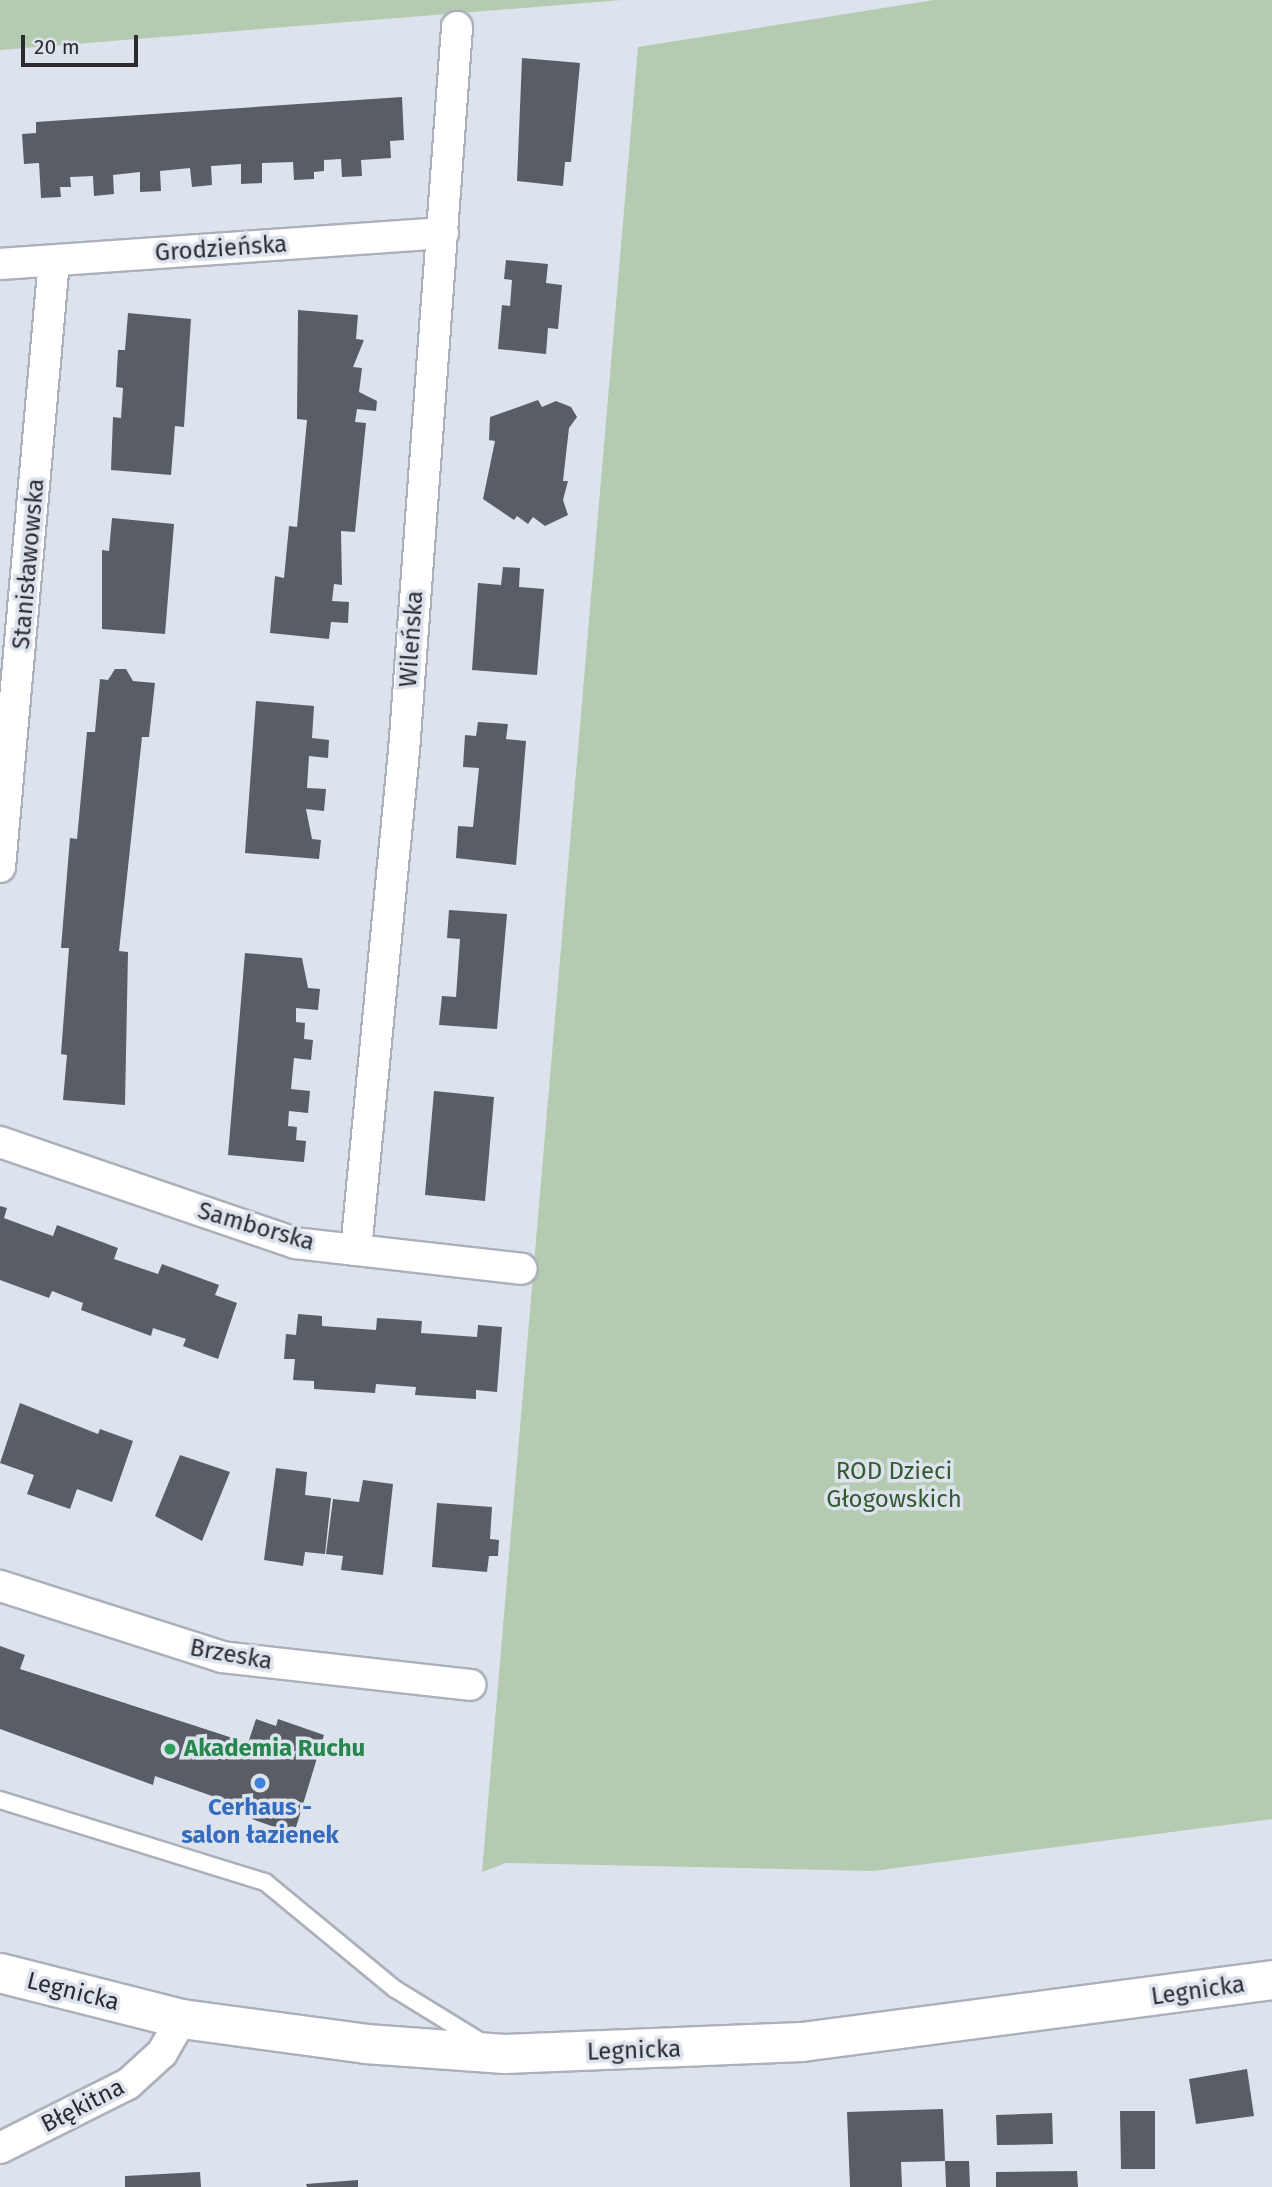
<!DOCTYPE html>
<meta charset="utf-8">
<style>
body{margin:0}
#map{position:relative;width:1272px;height:2187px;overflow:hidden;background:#dde3ed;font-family:"Fira Sans",sans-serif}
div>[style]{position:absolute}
.green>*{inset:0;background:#b4cbb2}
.building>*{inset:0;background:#585d66}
.roads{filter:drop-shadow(2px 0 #abb0ba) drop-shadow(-2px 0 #abb0ba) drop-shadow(0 2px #abb0ba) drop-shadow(0 -2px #abb0ba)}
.lane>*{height:16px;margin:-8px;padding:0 8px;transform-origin:8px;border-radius:8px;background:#fff}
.street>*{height:30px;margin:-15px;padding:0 15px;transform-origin:15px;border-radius:15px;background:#fff}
.primary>*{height:38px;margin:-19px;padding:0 19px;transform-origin:19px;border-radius:19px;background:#fff}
.dots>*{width:19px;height:19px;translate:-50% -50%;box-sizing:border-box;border:4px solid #dde3ed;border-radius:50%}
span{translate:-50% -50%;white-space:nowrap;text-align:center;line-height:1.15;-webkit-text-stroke:7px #dde3ed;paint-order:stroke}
.street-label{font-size:24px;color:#2a2c30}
.park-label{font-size:24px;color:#335a31}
.leisure-label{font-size:24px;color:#27864d;font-weight:700}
.left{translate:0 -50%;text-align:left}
.shop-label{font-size:24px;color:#366cbe;font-weight:700}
.scale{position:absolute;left:21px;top:35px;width:117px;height:32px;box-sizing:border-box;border:4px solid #2a2c30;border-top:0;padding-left:9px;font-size:21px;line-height:24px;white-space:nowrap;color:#2a2c30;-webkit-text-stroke:5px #dde3ed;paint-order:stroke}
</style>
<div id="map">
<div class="green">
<div style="clip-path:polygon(0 0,622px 0,0 50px)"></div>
<div style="clip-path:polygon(934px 0,1272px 0,1272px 1819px,873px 1871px,506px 1863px,482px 1872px,638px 47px)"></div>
</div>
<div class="building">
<div style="clip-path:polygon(522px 58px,580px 63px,571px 162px,565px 162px,563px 186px,517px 181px)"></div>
<div style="clip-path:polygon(402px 97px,404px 140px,390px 141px,391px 158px,361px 160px,362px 176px,342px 177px,341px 159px,324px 160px,324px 171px,314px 172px,314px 179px,294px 180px,293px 162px,262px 163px,262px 183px,241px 184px,241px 164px,211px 166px,212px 185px,192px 187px,190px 168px,160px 171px,161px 191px,140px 192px,140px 172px,113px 175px,114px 194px,94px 196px,93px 176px,70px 177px,71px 187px,60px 187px,61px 197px,41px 198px,39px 163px,24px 164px,22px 134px,36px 133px,36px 122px)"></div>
<div style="clip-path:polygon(506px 260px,548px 264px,546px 283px,562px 285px,558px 329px,548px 328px,546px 354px,498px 349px,502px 305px,510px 306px,512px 280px,504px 279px)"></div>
<div style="clip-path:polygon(298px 310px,358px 315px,356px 339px,364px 340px,353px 367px,362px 368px,359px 392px,377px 401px,376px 411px,357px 409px,355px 422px,366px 423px,355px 532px,341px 531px,342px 585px,334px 584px,332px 601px,349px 602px,348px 623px,331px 622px,329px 639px,270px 633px,275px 576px,284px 578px,289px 526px,297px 527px,307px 420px,297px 419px)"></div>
<div style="clip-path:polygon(128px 313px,191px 319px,184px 427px,175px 426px,171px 475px,111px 470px,113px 417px,121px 418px,123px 388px,116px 387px,118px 350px,125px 350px)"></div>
<div style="clip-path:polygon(538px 400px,542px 407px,556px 401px,571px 407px,577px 417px,569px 428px,563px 481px,568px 481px,563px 500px,568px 515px,545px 526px,533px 517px,528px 524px,517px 516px,514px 520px,483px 499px,495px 441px,489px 440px,490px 417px)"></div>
<div style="clip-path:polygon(112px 518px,174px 524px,165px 634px,102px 629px,102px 550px,109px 551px)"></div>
<div style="clip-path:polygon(503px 567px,520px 568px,519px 587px,544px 589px,537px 675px,472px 670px,478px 583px,501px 585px)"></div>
<div style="clip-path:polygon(115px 669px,126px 669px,133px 681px,155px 683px,149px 737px,142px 737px,119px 951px,128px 952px,125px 1105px,63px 1100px,67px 1055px,61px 1054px,69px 948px,61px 948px,70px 838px,77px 839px,87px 732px,95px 732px,100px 679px,108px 680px)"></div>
<div style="clip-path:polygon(256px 701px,314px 706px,312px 738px,329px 740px,328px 758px,309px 756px,307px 788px,326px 789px,324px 811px,306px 809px,312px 839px,321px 840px,319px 859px,245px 853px)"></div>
<div style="clip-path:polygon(478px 722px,508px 724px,506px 739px,526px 741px,516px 865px,456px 858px,458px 826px,473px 827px,479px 768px,463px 767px,465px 735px,476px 736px)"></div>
<div style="clip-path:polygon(449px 910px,507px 914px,497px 1029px,439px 1025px,442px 996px,456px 997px,460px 939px,447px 938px)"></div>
<div style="clip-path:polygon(245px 953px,302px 958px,308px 988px,320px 989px,318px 1010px,296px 1008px,296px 1022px,305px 1023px,304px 1039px,313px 1040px,311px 1060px,294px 1058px,291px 1089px,310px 1091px,308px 1113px,289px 1111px,288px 1126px,297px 1127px,296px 1140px,306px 1141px,304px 1162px,228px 1155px)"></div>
<div style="clip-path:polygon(434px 1091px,494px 1097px,485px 1201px,425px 1195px)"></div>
<div style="clip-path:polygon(0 1206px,7px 1208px,4px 1218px,36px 1230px,53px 1236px,57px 1225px,118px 1248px,114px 1259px,158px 1274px,162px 1264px,219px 1285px,215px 1295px,237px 1303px,218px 1359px,183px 1346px,186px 1339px,153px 1328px,151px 1336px,81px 1310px,83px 1303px,52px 1291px,49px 1298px,0 1280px)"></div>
<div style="clip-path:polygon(298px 1314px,322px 1316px,322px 1326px,376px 1330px,377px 1318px,422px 1321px,421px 1333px,477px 1337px,478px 1325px,502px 1327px,497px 1392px,476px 1390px,476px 1399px,415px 1395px,416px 1387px,376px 1384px,375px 1393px,314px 1389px,314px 1381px,293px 1380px,295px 1359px,284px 1359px,286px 1334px,296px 1335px)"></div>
<div style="clip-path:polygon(20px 1403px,98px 1434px,100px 1429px,133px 1441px,112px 1502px,77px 1489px,70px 1509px,27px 1494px,34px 1475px,0 1463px)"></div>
<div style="clip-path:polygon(180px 1455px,230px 1472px,202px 1541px,155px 1516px)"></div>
<div style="clip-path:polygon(276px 1468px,307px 1472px,305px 1495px,331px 1498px,325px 1554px,305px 1552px,303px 1566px,264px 1560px)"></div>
<div style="clip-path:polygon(363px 1480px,393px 1484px,383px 1575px,341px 1570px,343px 1556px,326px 1554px,333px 1499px,359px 1502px)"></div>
<div style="clip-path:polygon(437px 1503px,492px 1507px,490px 1539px,499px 1540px,498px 1556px,489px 1556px,487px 1572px,432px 1567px)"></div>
<div style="clip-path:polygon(0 1646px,25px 1655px,20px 1669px,248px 1743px,256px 1719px,276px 1726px,278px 1719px,324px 1735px,294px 1834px,252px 1819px,255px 1811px,155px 1776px,153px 1785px,0 1729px)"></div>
<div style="clip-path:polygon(1247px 2069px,1254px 2116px,1196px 2124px,1189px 2079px)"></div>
<div style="clip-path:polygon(943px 2109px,945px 2161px,969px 2161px,970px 2187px,946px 2187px,945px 2161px,901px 2162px,902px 2187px,850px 2187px,847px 2112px)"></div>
<div style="clip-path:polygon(1120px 2111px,1155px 2111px,1155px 2169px,1121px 2169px)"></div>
<div style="clip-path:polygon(1052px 2113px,1053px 2144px,997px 2145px,996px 2115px)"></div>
<div style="clip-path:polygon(1077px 2171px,1078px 2187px,996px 2187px,996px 2172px)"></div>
<div style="clip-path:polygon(200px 2172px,201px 2187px,125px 2187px,125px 2176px)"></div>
<div style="clip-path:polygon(358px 2180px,358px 2187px,307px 2187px,306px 2184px)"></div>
</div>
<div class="roads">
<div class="lane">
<div style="left:0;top:1800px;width:277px;rotate:17.2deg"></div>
<div style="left:265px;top:1882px;width:168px;rotate:39.5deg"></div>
<div style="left:395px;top:1989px;width:101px;rotate:31.6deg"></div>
</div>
<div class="street">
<div style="left:0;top:264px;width:444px;rotate:-4deg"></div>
<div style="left:0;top:867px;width:608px;rotate:-84.91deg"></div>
<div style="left:0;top:1142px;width:312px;rotate:18.9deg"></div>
<div style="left:295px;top:1243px;width:228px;rotate:6.5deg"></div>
<div style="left:356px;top:1250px;width:501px;rotate:-84.51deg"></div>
<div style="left:404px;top:751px;width:726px;rotate:-85.81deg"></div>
<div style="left:0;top:1586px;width:233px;rotate:17.7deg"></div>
<div style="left:222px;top:1657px;width:250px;rotate:6.4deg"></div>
<div style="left:0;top:2148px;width:143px;rotate:-26.6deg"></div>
<div style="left:128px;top:2084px;width:46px;rotate:-42.4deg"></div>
<div style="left:162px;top:2053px;width:39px;rotate:-60deg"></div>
</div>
<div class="primary">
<div style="left:0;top:1973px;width:188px;rotate:14.2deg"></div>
<div style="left:182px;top:2019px;width:186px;rotate:7.7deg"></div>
<div style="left:366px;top:2044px;width:139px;rotate:4.1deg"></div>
<div style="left:505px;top:2054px;width:297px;rotate:-2.3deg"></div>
<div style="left:802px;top:2042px;width:474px;rotate:-7.5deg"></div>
</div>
</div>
<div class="dots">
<div style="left:170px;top:1749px;background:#2e9e5b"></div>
<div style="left:260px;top:1783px;background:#3f7fe0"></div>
</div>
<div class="street-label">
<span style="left:221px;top:249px;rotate:-4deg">Grodzieńska</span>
<span style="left:29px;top:564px;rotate:-85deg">Stanisławowska</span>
<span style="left:412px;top:639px;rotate:-86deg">Wileńska</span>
<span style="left:256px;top:1227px;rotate:16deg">Samborska</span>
<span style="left:231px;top:1655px;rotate:10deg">Brzeska</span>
<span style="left:1198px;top:1991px;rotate:-8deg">Legnicka</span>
<span style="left:73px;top:1992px;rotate:14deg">Legnicka</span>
<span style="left:634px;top:2051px;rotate:-2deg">Legnicka</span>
<span style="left:83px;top:2106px;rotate:-27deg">Błękitna</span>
</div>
<div class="park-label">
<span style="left:894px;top:1486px">ROD Dzieci<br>Głogowskich</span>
</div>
<div class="leisure-label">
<span class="left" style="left:184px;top:1749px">Akademia Ruchu</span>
</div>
<div class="shop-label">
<span style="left:260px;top:1822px">Cerhaus -<br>salon łazienek</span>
</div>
<div class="scale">20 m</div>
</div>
